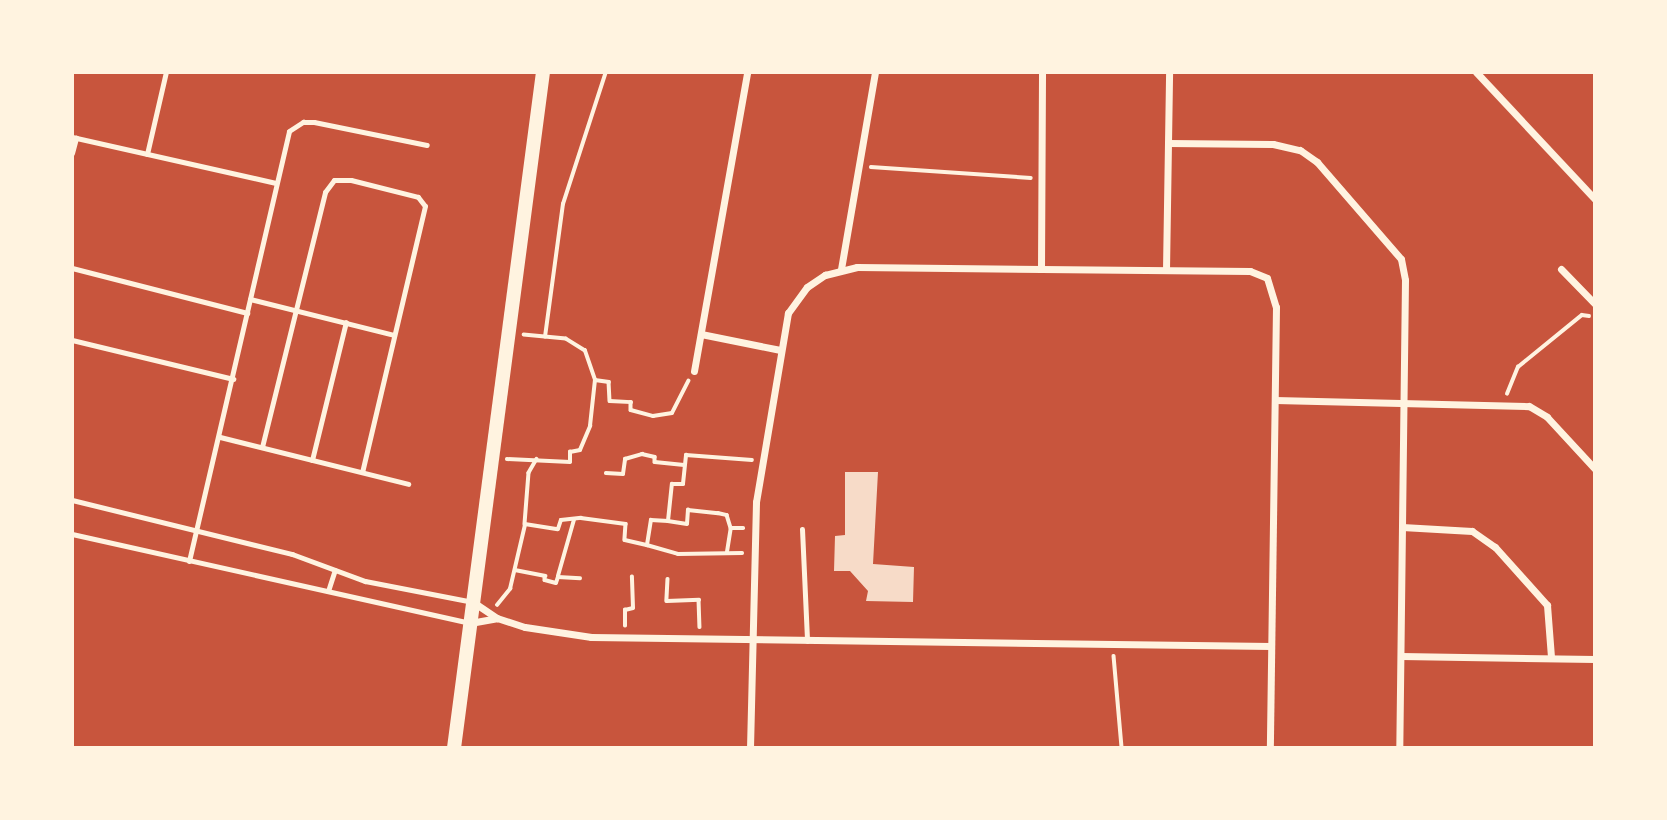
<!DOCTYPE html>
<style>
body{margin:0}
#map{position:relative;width:1667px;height:820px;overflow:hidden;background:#c8553d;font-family:Lato,sans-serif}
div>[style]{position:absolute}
.building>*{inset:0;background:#f7dbc8}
.path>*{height:3.5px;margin:-1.75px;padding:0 1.75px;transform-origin:1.75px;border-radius:1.75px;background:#fff3e0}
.service>*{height:5px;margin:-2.5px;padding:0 2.5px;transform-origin:2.5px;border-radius:2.5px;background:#fff3e0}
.minor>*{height:7px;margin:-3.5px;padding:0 3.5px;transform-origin:3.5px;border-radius:3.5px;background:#fff3e0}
.secondary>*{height:14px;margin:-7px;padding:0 7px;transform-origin:7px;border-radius:7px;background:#fff3e0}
span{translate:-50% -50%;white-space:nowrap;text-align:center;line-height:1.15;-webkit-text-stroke:5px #fff3e0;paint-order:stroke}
.frame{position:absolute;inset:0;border:74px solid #fff3e0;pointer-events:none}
</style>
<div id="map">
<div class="building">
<div style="clip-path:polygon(845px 472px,878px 472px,873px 564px,914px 567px,913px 602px,866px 601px,868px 591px,850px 571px,834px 571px,835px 536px,845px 535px)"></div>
</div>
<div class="path">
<div style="left:871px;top:167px;width:160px;rotate:3.9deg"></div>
<div style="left:545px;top:337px;width:134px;rotate:-82.3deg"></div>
<div style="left:563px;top:204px;width:139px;rotate:-72deg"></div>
<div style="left:595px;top:380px;width:14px;rotate:8deg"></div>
<div style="left:609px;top:382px;width:19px;rotate:87deg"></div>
<div style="left:610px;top:401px;width:21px;rotate:3deg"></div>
<div style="left:631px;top:402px;width:8px;rotate:90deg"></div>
<div style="left:631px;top:410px;width:23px;rotate:15deg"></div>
<div style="left:653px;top:416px;width:19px;rotate:-9deg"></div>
<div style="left:672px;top:413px;width:36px;rotate:-63deg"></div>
<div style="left:1507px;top:394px;width:29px;rotate:-68deg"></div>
<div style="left:1518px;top:367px;width:82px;rotate:-39.1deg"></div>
<div style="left:1582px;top:315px;width:7px;rotate:8deg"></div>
<div style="left:507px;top:459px;width:63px;rotate:2.7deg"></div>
<div style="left:570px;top:462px;width:10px;rotate:-90deg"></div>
<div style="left:570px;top:452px;width:10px;rotate:-11deg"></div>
<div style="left:580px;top:450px;width:26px;rotate:-67deg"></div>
<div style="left:590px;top:426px;width:46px;rotate:-83.8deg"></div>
<div style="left:595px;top:380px;width:31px;rotate:-109deg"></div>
<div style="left:585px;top:351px;width:22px;rotate:-148deg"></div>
<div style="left:566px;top:339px;width:42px;rotate:-174.6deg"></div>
<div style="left:537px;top:459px;width:16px;rotate:120deg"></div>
<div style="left:529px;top:473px;width:51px;rotate:94.5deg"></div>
<div style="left:525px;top:524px;width:33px;rotate:9deg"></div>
<div style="left:558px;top:529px;width:9px;rotate:-72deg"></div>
<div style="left:561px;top:520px;width:20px;rotate:-6deg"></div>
<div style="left:581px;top:518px;width:45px;rotate:7.6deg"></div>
<div style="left:626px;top:524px;width:16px;rotate:94deg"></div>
<div style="left:625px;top:540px;width:23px;rotate:13deg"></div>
<div style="left:647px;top:545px;width:25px;rotate:-81deg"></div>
<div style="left:651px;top:520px;width:17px;rotate:3deg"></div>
<div style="left:668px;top:521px;width:37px;rotate:-84deg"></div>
<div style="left:672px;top:484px;width:11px"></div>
<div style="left:683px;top:484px;width:29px;rotate:-84deg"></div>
<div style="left:686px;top:455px;width:66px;rotate:4.3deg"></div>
<div style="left:606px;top:473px;width:17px;rotate:3deg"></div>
<div style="left:623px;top:474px;width:15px;rotate:-82deg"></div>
<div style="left:625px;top:459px;width:18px;rotate:-16deg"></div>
<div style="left:642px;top:454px;width:13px;rotate:13deg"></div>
<div style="left:655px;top:457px;width:5px;rotate:90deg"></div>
<div style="left:655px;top:462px;width:29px;rotate:6deg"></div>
<div style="left:668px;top:521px;width:19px;rotate:9deg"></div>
<div style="left:687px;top:524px;width:14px;rotate:-86deg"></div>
<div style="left:688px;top:510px;width:30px;rotate:6deg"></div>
<div style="left:718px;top:513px;width:9px;rotate:13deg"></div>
<div style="left:727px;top:515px;width:14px;rotate:73deg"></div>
<div style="left:647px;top:545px;width:32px;rotate:16deg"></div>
<div style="left:678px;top:554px;width:64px;rotate:-0.9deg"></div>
<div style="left:727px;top:552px;width:24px;rotate:-81deg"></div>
<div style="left:731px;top:528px;width:12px"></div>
<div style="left:515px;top:570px;width:31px;rotate:11deg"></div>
<div style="left:545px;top:576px;width:4px;rotate:90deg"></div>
<div style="left:545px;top:580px;width:11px;rotate:15deg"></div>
<div style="left:556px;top:583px;width:6px;rotate:-72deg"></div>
<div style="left:558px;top:577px;width:22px;rotate:3deg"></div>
<div style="left:558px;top:576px;width:58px;rotate:-74.1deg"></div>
<div style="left:668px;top:579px;width:22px;rotate:93deg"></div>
<div style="left:667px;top:601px;width:32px;rotate:-2deg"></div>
<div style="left:699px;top:600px;width:27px;rotate:88deg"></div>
<div style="left:497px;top:605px;width:21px;rotate:-51deg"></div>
<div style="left:510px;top:589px;width:66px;rotate:-76.8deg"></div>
<div style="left:625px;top:626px;width:16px;rotate:-90deg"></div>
<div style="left:625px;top:610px;width:8px;rotate:-14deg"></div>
<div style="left:633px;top:608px;width:31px;rotate:-92deg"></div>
<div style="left:1114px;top:656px;width:92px;rotate:85deg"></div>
</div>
<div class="service">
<div style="left:72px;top:137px;width:209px;rotate:12.7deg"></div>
<div style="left:72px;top:153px;width:16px;rotate:-75deg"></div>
<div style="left:147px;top:154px;width:84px;rotate:-77deg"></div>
<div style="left:72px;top:268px;width:181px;rotate:14.4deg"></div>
<div style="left:250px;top:299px;width:148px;rotate:14deg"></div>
<div style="left:72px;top:340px;width:166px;rotate:13.6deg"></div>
<div style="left:220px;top:437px;width:194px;rotate:14deg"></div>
<div style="left:262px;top:447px;width:263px;rotate:-76.1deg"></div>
<div style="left:325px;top:192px;width:15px;rotate:-53deg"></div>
<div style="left:334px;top:180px;width:17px"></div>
<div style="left:351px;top:180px;width:69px;rotate:14.2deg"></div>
<div style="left:418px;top:197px;width:11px;rotate:52deg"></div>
<div style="left:425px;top:206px;width:273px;rotate:103.3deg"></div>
<div style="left:312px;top:460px;width:142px;rotate:-76.2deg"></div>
<div style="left:72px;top:500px;width:227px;rotate:13.8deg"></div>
<div style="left:292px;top:554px;width:78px;rotate:20.3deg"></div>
<div style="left:365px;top:581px;width:110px;rotate:11deg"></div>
<div style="left:802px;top:529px;width:112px;rotate:87.4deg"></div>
<div style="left:72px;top:534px;width:408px;rotate:12.6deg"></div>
<div style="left:189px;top:561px;width:441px;rotate:-76.9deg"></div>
<div style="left:289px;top:131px;width:17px;rotate:-33deg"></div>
<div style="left:303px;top:122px;width:11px"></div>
<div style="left:314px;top:122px;width:115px;rotate:11.5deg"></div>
<div style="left:328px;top:591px;width:22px;rotate:-72deg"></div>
</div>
<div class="minor">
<div style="left:1476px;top:72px;width:174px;rotate:46.9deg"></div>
<div style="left:1168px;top:143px;width:105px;rotate:0.5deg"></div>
<div style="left:1273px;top:144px;width:28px;rotate:13deg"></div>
<div style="left:1300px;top:150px;width:21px;rotate:35deg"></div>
<div style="left:1317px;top:162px;width:128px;rotate:49.1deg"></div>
<div style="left:1401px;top:259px;width:21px;rotate:79deg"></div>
<div style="left:1405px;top:280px;width:468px;rotate:90.7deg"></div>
<div style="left:1041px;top:268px;width:196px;rotate:-89.7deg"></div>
<div style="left:841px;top:269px;width:200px;rotate:-80.2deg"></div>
<div style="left:1561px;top:269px;width:49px;rotate:45.8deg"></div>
<div style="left:1166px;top:270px;width:198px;rotate:-89.1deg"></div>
<div style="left:701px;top:334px;width:81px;rotate:11.4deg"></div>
<div style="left:694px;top:371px;width:304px;rotate:-79.9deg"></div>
<div style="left:1275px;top:400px;width:254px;rotate:1.4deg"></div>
<div style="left:1529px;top:406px;width:21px;rotate:31deg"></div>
<div style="left:1547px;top:417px;width:71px;rotate:47.3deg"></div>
<div style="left:1402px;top:527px;width:70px;rotate:3.3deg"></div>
<div style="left:1472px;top:531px;width:28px;rotate:35deg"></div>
<div style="left:1495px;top:547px;width:78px;rotate:48.1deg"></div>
<div style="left:1547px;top:605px;width:52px;rotate:85.6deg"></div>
<div style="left:473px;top:602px;width:29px;rotate:34deg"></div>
<div style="left:497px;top:618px;width:29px;rotate:18deg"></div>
<div style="left:525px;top:627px;width:67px;rotate:8.6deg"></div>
<div style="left:591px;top:637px;width:680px;rotate:0.76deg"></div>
<div style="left:470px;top:623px;width:27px;rotate:-10deg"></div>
<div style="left:1401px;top:656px;width:194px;rotate:0.9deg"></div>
<div style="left:750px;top:748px;width:246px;rotate:-88.6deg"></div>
<div style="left:756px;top:502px;width:192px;rotate:-80.4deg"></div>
<div style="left:788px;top:313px;width:32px;rotate:-54deg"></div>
<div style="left:807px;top:287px;width:22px;rotate:-34deg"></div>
<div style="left:825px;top:275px;width:33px;rotate:-14deg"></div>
<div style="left:857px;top:267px;width:393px;rotate:0.6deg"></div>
<div style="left:1250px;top:271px;width:18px;rotate:22deg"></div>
<div style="left:1267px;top:278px;width:30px;rotate:73deg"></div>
<div style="left:1276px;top:307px;width:441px;rotate:90.8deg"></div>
</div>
<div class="secondary">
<div style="left:454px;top:748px;width:682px;rotate:-82.5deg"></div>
</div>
<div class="frame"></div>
</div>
